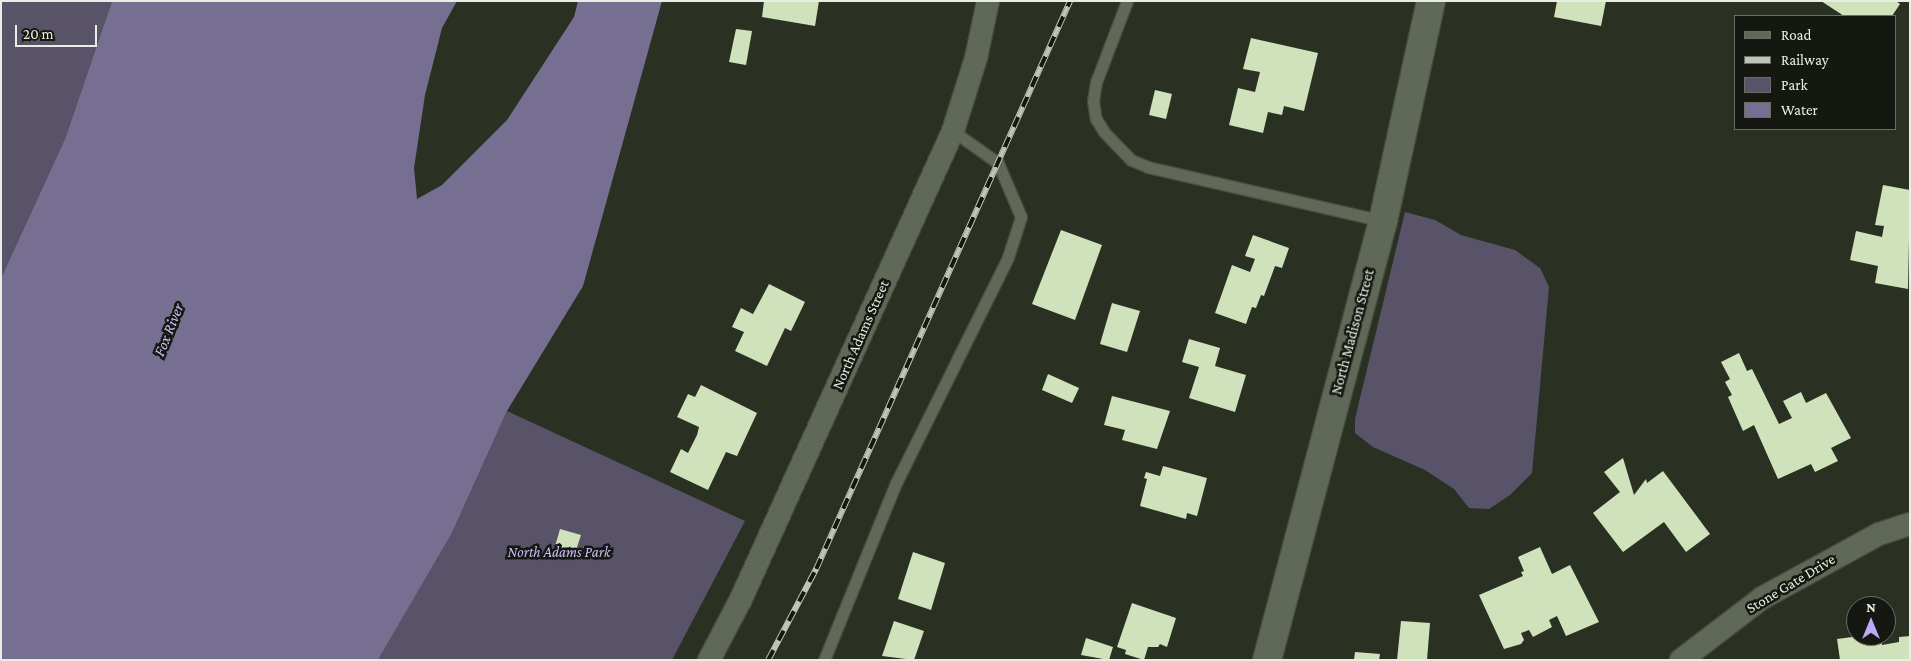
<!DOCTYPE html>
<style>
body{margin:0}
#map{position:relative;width:1911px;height:661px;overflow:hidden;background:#2a3122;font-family:"Crimson Pro",serif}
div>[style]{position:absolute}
.green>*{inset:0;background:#585369}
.water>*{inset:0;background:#776f92}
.building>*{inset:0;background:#d0e2bc}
.roads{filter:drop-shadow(1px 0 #464c3f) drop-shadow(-1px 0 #464c3f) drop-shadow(0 1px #464c3f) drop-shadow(0 -1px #464c3f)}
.lane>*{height:11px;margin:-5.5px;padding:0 5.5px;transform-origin:5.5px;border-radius:5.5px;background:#606857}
.street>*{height:22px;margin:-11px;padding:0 11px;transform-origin:11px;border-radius:11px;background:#606857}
.secondary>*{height:28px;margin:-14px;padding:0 14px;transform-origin:14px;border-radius:14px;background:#606857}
.rail>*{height:5.5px;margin-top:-2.75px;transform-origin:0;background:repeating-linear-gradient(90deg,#151811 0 11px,#bec4b9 0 22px);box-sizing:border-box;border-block:1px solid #bec4b9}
span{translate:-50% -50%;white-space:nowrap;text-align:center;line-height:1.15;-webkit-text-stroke:5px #151811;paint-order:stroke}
.street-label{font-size:15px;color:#e9eee4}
.park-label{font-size:15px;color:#c9bbf7;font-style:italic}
.water-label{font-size:16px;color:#cfc1fd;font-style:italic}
.frame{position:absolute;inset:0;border:2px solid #e9eee4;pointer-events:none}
.legend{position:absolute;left:1734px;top:15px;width:162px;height:115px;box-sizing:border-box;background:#151811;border:1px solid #6a6e65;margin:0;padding:6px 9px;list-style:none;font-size:15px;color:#e9eee4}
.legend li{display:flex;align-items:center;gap:10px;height:25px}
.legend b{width:25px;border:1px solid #6a6e65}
.north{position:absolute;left:1846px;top:596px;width:50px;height:50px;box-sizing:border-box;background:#151811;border:1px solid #6a6e65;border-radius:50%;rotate:0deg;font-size:14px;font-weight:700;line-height:20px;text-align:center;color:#e9eee4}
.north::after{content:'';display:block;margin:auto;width:18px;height:22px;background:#bca9f5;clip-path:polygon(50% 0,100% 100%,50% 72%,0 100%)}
.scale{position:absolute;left:15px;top:25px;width:82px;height:22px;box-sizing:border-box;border:2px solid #e9eee4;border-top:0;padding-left:6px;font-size:15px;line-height:18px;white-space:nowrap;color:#e9eee4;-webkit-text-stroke:4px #151811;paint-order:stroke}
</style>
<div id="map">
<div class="green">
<div style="clip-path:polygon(1px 1px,112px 1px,65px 139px,1px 278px)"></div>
<div style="clip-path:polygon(1405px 212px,1435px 220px,1461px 235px,1515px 250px,1540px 268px,1549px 287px,1532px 473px,1510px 495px,1489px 509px,1469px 508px,1454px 489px,1425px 470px,1373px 447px,1355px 433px,1355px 419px)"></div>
<div style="clip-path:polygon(507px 411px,745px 521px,672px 660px,378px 660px,452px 533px)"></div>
</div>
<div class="water">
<div style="clip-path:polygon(112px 1px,457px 1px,442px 28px,425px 95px,414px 168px,417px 199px,442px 185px,507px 120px,574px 17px,578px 1px,662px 1px,583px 286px,507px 411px,452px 533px,378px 660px,1px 660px,1px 278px,65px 139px)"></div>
</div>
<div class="building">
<div style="clip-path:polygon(764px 1px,819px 1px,815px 26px,762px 17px)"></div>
<div style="clip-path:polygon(1557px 1px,1606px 1px,1601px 26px,1554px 17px)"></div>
<div style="clip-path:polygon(1821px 1px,1896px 1px,1900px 4px,1892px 16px,1844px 16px)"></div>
<div style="clip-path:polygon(736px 29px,752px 31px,746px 65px,729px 62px)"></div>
<div style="clip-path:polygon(1251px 38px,1318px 53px,1304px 111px,1284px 106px,1282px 115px,1268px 112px,1263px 133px,1229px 125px,1238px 88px,1255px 92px,1260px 72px,1243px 69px)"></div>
<div style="clip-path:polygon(1155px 90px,1172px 94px,1166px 119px,1149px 115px)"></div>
<div style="clip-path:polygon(1883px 185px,1910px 190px,1908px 289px,1875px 283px,1878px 266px,1850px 260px,1856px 231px,1882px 237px,1884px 226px,1875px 225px)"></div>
<div style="clip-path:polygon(1061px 230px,1102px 245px,1075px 320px,1032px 304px)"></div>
<div style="clip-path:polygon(1253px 235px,1289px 248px,1282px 268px,1275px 266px,1264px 296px,1261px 295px,1256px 308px,1252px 307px,1246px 324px,1215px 313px,1232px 265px,1250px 272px,1255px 259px,1245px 256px)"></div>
<div style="clip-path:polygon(769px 284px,805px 302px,791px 331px,785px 328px,767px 366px,735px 351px,744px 332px,732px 327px,741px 308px,753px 314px)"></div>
<div style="clip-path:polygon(1112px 303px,1140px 311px,1127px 352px,1100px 344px)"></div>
<div style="clip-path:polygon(1189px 339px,1220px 348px,1215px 366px,1246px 375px,1235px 412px,1189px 398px,1199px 367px,1182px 362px)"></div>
<div style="clip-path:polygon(1739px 353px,1747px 371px,1752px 369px,1779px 424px,1792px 418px,1783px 401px,1801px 392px,1806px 403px,1826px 393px,1851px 438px,1831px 448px,1838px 461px,1815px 472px,1811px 464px,1778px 479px,1754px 425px,1743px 431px,1728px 397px,1732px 395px,1725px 382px,1730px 379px,1721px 362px)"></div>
<div style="clip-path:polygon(1048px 374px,1079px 388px,1072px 403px,1042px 390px)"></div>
<div style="clip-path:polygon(701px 385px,757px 413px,737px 456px,726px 452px,708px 490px,670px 472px,681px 449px,688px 453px,697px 435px,699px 427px,677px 417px,688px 394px,695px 397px)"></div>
<div style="clip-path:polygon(1112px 396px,1170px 411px,1157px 449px,1122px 440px,1125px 430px,1104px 425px)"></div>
<div style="clip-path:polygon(1623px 458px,1634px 495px,1646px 479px,1647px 483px,1663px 471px,1710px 534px,1686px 552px,1664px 522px,1623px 552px,1593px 513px,1620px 492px,1604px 472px)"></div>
<div style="clip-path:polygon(1163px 466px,1207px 478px,1197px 516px,1187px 513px,1186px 519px,1140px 506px,1147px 479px,1144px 478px,1146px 472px,1160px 476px)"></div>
<div style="clip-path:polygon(560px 529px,581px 535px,574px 556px,554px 550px)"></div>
<div style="clip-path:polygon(1540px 547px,1552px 574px,1570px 565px,1599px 622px,1566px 636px,1557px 616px,1549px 620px,1552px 627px,1533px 637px,1529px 630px,1521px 633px,1524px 640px,1521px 644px,1504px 649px,1479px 595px,1523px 576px,1521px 572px,1524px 571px,1518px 557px)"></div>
<div style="clip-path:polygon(913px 552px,945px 563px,931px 610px,898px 599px)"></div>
<div style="clip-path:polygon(1132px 603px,1176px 618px,1167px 647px,1160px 644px,1158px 647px,1148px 647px,1144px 660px,1125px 654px,1126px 650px,1117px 647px)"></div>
<div style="clip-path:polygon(894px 621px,924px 631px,914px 660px,882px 656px)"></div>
<div style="clip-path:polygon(1401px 621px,1430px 623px,1427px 660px,1397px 660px)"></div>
<div style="clip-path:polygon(1860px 636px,1863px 640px,1881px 638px,1882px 645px,1899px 642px,1899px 637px,1910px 636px,1910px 660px,1840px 660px,1837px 639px)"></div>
<div style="clip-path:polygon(1086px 638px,1113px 647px,1109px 660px,1081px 655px)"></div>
<div style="clip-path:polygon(1355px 652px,1380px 654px,1379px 660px,1354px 660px)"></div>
</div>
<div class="roads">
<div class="lane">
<div style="left:1127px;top:1px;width:87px;rotate:110.9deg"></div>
<div style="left:1096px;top:82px;width:19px;rotate:99deg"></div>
<div style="left:1093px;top:101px;width:18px;rotate:81deg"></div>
<div style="left:1096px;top:119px;width:15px;rotate:58deg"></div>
<div style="left:1104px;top:132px;width:39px;rotate:46deg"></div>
<div style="left:1131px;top:160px;width:18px;rotate:22deg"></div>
<div style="left:1148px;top:167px;width:241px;rotate:12.9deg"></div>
<div style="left:824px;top:660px;width:191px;rotate:-67.9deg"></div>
<div style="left:896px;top:483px;width:252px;rotate:-63.6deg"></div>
<div style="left:1008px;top:257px;width:42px;rotate:-72deg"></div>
<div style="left:1021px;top:217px;width:59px;rotate:-113.1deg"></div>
<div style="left:998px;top:163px;width:55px;rotate:-144.6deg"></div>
</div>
<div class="street">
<div style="left:709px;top:660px;width:69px;rotate:-62.3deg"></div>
<div style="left:741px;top:599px;width:514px;rotate:-65.63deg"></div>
<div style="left:953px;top:131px;width:77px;rotate:-72.5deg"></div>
<div style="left:976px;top:58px;width:58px;rotate:-78.1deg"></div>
<div style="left:1681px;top:660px;width:102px;rotate:-37.4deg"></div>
<div style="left:1762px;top:598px;width:133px;rotate:-28.7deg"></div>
<div style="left:1879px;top:534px;width:33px;rotate:-18deg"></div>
</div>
<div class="secondary">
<div style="left:1267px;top:660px;width:454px;rotate:-75.2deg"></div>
<div style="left:1383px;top:221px;width:225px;rotate:-77.7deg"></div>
</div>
</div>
<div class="rail">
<div style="left:768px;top:660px;width:103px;rotate:-62.2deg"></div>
<div style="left:816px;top:569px;width:622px;rotate:-65.91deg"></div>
</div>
<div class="street-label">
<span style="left:1353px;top:332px;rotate:-75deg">North Madison Street</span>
<span style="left:861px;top:335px;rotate:-66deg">North Adams Street</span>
<span style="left:1791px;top:584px;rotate:-31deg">Stone Gate Drive</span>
</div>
<div class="park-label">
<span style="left:559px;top:553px">North Adams Park</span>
</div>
<div class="water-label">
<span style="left:169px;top:330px;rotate:-68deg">Fox River</span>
</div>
<div class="frame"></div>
<ul class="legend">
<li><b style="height:6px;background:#606857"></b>Road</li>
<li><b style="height:6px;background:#bec4b9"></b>Railway</li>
<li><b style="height:14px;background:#585369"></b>Park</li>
<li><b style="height:14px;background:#776f92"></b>Water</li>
</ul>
<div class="north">N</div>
<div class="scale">20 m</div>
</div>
